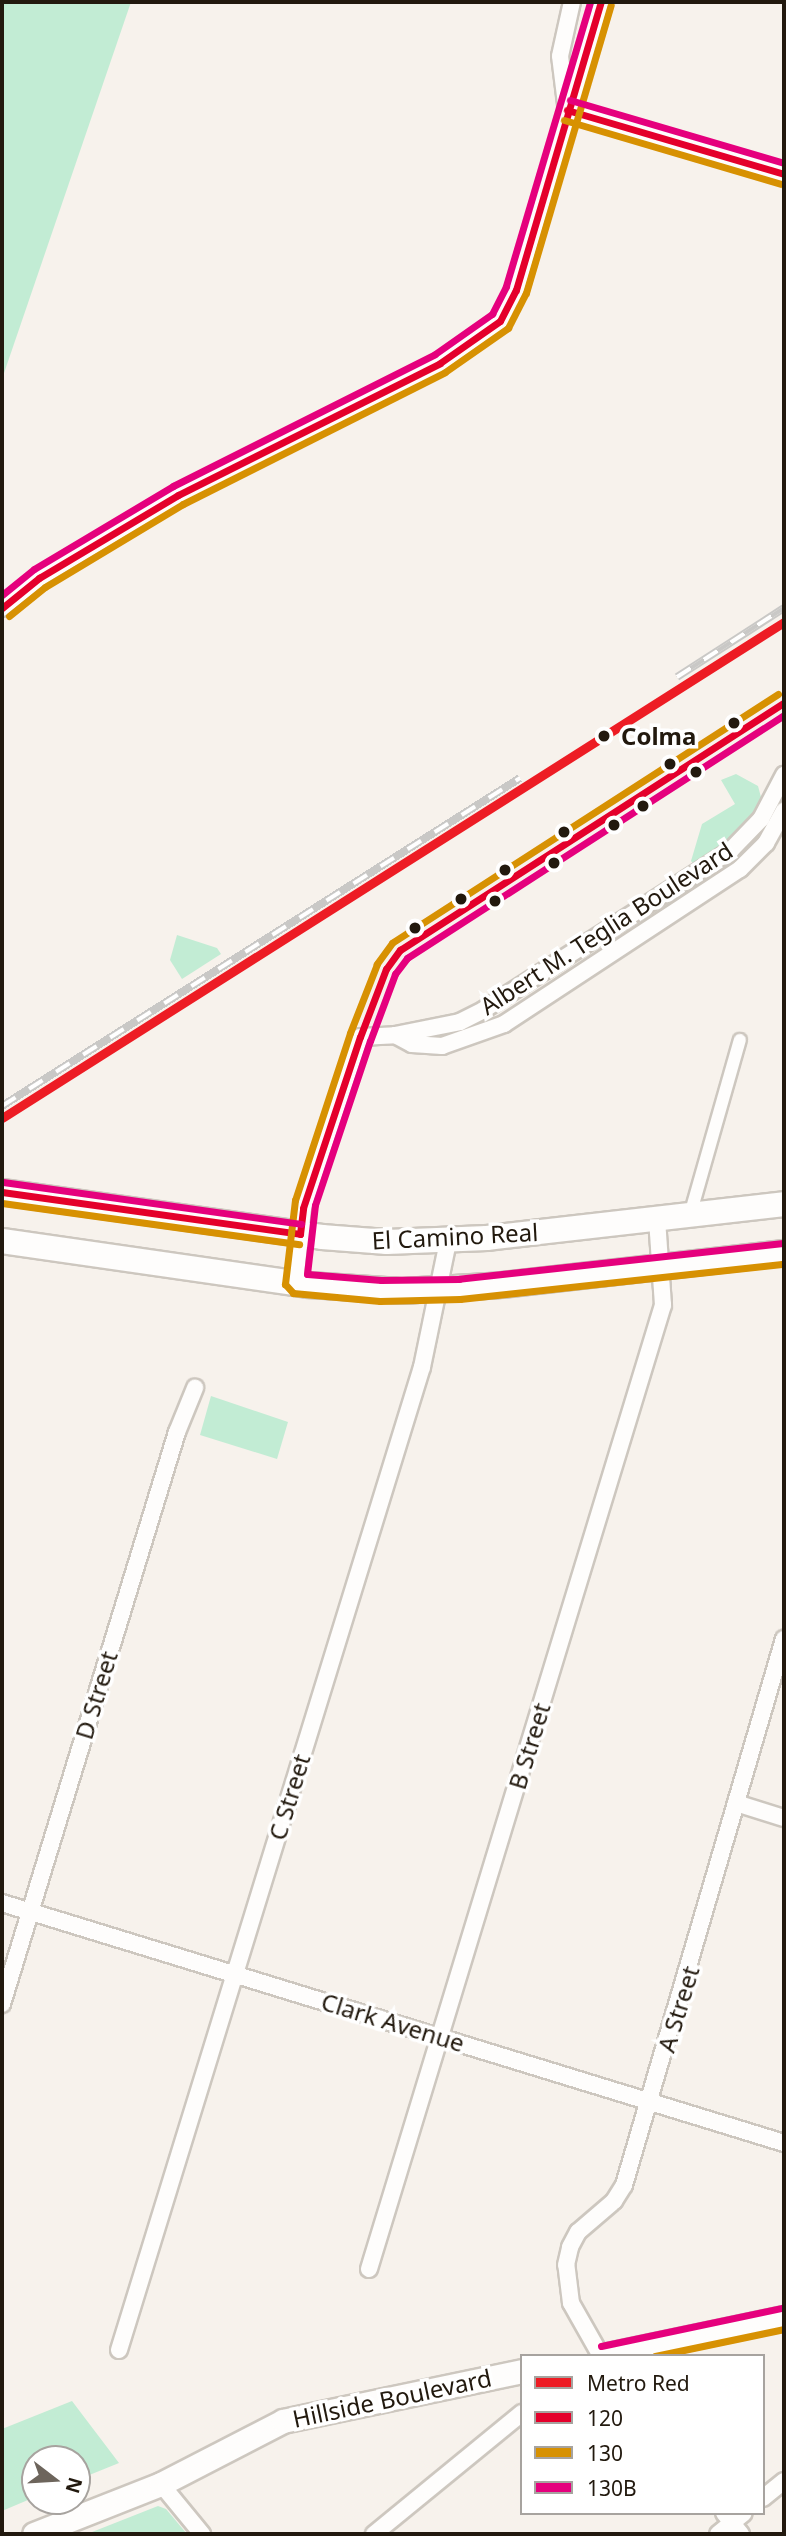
<!DOCTYPE html>
<style>
body{margin:0}
#map{position:relative;width:786px;height:2536px;overflow:hidden;background:#f7f2ec;font-family:"Noto Sans",sans-serif}
div>[style]{position:absolute}
.green>*{inset:0;background:#c2ecd4}
.roads{filter:drop-shadow(2px 0 #cdc7bf) drop-shadow(-2px 0 #cdc7bf) drop-shadow(0 2px #cdc7bf) drop-shadow(0 -2px #cdc7bf)}
.pedestrian>*{height:12px;margin:-6px;padding:0 6px;transform-origin:6px;border-radius:6px;background:#fefdfc}
.minor>*{height:16px;margin:-8px;padding:0 8px;transform-origin:8px;border-radius:8px;background:#fefdfc}
.secondary>*{height:23px;margin:-11.5px;padding:0 11.5px;transform-origin:11.5px;border-radius:11.5px;background:#fefdfc}
.primary>*{height:24px;margin:-12px;padding:0 12px;transform-origin:12px;border-radius:12px;background:#fefdfc}
.rail>*{height:8px;margin-top:-4px;transform-origin:0;background:repeating-linear-gradient(90deg,#fff 0 16px,#c9c8c6 0 32px);box-sizing:border-box;border-block:2px solid #c9c8c6}
.bus-1>*{height:7px;margin:-3.5px;padding:0 3.5px;transform-origin:3.5px;border-radius:3.5px;background:#e4002b}
.bus-2>*{height:7px;margin:-3.5px;padding:0 3.5px;transform-origin:3.5px;border-radius:3.5px;background:#d79102}
.bus-3>*{height:7px;margin:-3.5px;padding:0 3.5px;transform-origin:3.5px;border-radius:3.5px;background:#e5007d}
.metro-1>*{height:9px;margin:-4.5px;padding:0 4.5px;transform-origin:4.5px;border-radius:4.5px;background:#ed1c24}
.dots>*{width:19px;height:19px;translate:-50% -50%;box-sizing:border-box;border:4px solid #fff;border-radius:50%}
span{translate:-50% -50%;white-space:nowrap;text-align:center;line-height:1.15;-webkit-text-stroke:7px #fff;paint-order:stroke}
.stop-label{font-size:24px;color:#22190e;font-weight:700}
.left{translate:0 -50%;text-align:left}
.street-label{font-size:24px;color:#22190e}
.frame{position:absolute;inset:0;border:4px solid #22190e;pointer-events:none}
.legend{position:absolute;left:520px;top:2354px;width:245px;height:161px;box-sizing:border-box;background:#fff;border:2px solid #a7a39f;margin:0;padding:9px 12px;list-style:none;font-size:21px;color:#22190e}
.legend li{display:flex;align-items:center;gap:14px;height:35px}
.legend b{width:35px;border:2px solid #a7a39f}
.north{position:absolute;left:21px;top:2445px;width:70px;height:70px;box-sizing:border-box;background:#fff;border:2px solid #a7a39f;border-radius:50%;rotate:107deg;font-size:19px;font-weight:700;line-height:28px;text-align:center;color:#22190e}
.north::after{content:'';display:block;margin:auto;width:24px;height:32px;background:#6d655c;clip-path:polygon(50% 0,100% 100%,50% 72%,0 100%)}
</style>
<div id="map">
<div class="green">
<div style="clip-path:polygon(2px 2px,131px 2px,2px 379px)"></div>
<div style="clip-path:polygon(736px 774px,758px 786px,762px 801px,757px 814px,725px 850px,696px 867px,691px 861px,702px 824px,735px 804px,721px 780px)"></div>
<div style="clip-path:polygon(177px 935px,217px 948px,221px 954px,182px 979px,170px 960px)"></div>
<div style="clip-path:polygon(211px 1396px,288px 1422px,277px 1459px,200px 1435px)"></div>
<div style="clip-path:polygon(72px 2401px,119px 2463px,77px 2480px,77px 2459px,35px 2459px,35px 2497px,2px 2511px,2px 2429px)"></div>
<div style="clip-path:polygon(158px 2506px,166px 2509px,187px 2534px,87px 2534px)"></div>
</div>
<div class="roads">
<div class="pedestrian">
<div style="left:690px;top:1215px;width:182px;rotate:-74.1deg"></div>
</div>
<div class="minor">
<div style="left:566px;top:104px;width:48px;rotate:-97.1deg"></div>
<div style="left:560px;top:56px;width:55px;rotate:-77.5deg"></div>
<div style="left:567px;top:110px;width:226px;rotate:16.4deg"></div>
<div style="left:2px;top:608px;width:48px;rotate:-39deg"></div>
<div style="left:39px;top:578px;width:162px;rotate:-30.8deg"></div>
<div style="left:178px;top:495px;width:293px;rotate:-26.7deg"></div>
<div style="left:440px;top:363px;width:73px;rotate:-35deg"></div>
<div style="left:500px;top:321px;width:35px;rotate:-63deg"></div>
<div style="left:516px;top:290px;width:300px;rotate:-73.6deg"></div>
<div style="left:395px;top:1035px;width:19px;rotate:28deg"></div>
<div style="left:412px;top:1044px;width:30px;rotate:4deg"></div>
<div style="left:442px;top:1046px;width:66px;rotate:-19.5deg"></div>
<div style="left:504px;top:1024px;width:282px;rotate:-33.3deg"></div>
<div style="left:740px;top:869px;width:37px;rotate:-45deg"></div>
<div style="left:766px;top:843px;width:37px;rotate:-61deg"></div>
<div style="left:295px;top:1283px;width:75px;rotate:-83.9deg"></div>
<div style="left:303px;top:1208px;width:180px;rotate:-71.6deg"></div>
<div style="left:360px;top:1037px;width:35px;rotate:-3deg"></div>
<div style="left:395px;top:1035px;width:66px;rotate:-11.3deg"></div>
<div style="left:460px;top:1022px;width:28px;rotate:-27deg"></div>
<div style="left:485px;top:1009px;width:292px;rotate:-32.8deg"></div>
<div style="left:730px;top:851px;width:45px;rotate:-45.9deg"></div>
<div style="left:761px;top:819px;width:50px;rotate:-62.4deg"></div>
<div style="left:736px;top:1803px;width:50px;rotate:17.4deg"></div>
<div style="left:2px;top:1903px;width:818px;rotate:17.06deg"></div>
<div style="left:2px;top:2004px;width:598px;rotate:-72.99deg"></div>
<div style="left:177px;top:1432px;width:48px;rotate:-67.8deg"></div>
<div style="left:369px;top:2269px;width:1008px;rotate:-73.04deg"></div>
<div style="left:663px;top:1305px;width:86px;rotate:-94deg"></div>
<div style="left:119px;top:2350px;width:1029px;rotate:-72.87deg"></div>
<div style="left:422px;top:1367px;width:129px;rotate:-78.3deg"></div>
<div style="left:601px;top:2356px;width:61px;rotate:-119.5deg"></div>
<div style="left:571px;top:2303px;width:38px;rotate:-97deg"></div>
<div style="left:566px;top:2265px;width:18px;rotate:-77deg"></div>
<div style="left:570px;top:2247px;width:17px;rotate:-62deg"></div>
<div style="left:578px;top:2232px;width:48px;rotate:-40.7deg"></div>
<div style="left:614px;top:2201px;width:19px;rotate:-58deg"></div>
<div style="left:624px;top:2185px;width:569px;rotate:-73.67deg"></div>
<div style="left:161px;top:2484px;width:65px;rotate:50.6deg"></div>
<div style="left:763px;top:2498px;width:27px;rotate:-39deg"></div>
<div style="left:724px;top:2513px;width:27px;rotate:51deg"></div>
<div style="left:374px;top:2534px;width:191px;rotate:-39.3deg"></div>
<div style="left:718px;top:2534px;width:33px;rotate:-39deg"></div>
</div>
<div class="secondary">
<div style="left:603px;top:2356px;width:185px;rotate:-11.9deg"></div>
<div style="left:34px;top:2534px;width:136px;rotate:-21.5deg"></div>
<div style="left:161px;top:2484px;width:137px;rotate:-27.3deg"></div>
<div style="left:283px;top:2421px;width:244px;rotate:-11.8deg"></div>
</div>
<div class="primary">
<div style="left:2px;top:1192px;width:323px;rotate:8deg"></div>
<div style="left:322px;top:1237px;width:65px;rotate:4.4deg"></div>
<div style="left:387px;top:1242px;width:100px;rotate:-2.3deg"></div>
<div style="left:487px;top:1238px;width:299px;rotate:-6.5deg"></div>
<div style="left:2px;top:1241px;width:310px;rotate:8.2deg"></div>
<div style="left:309px;top:1285px;width:93px;rotate:3.7deg"></div>
<div style="left:402px;top:1291px;width:100px;rotate:-3.4deg"></div>
<div style="left:502px;top:1285px;width:284px;rotate:-6.5deg"></div>
</div>
</div>
<div class="rail">
<div style="left:677px;top:677px;width:127px;rotate:-32.8deg"></div>
<div style="left:2px;top:1106px;width:613px;rotate:-32.34deg"></div>
</div>
<div class="bus-1">
<div style="left:567px;top:110px;width:226px;rotate:16.4deg"></div>
<div style="left:2px;top:608px;width:48px;rotate:-39deg"></div>
<div style="left:39px;top:578px;width:162px;rotate:-30.8deg"></div>
<div style="left:178px;top:495px;width:293px;rotate:-26.7deg"></div>
<div style="left:440px;top:363px;width:73px;rotate:-35deg"></div>
<div style="left:500px;top:321px;width:35px;rotate:-63deg"></div>
<div style="left:516px;top:290px;width:300px;rotate:-73.6deg"></div>
<div style="left:2px;top:1192px;width:301px;rotate:8deg"></div>
<div style="left:300px;top:1234px;width:26px;rotate:-83deg"></div>
<div style="left:303px;top:1208px;width:180px;rotate:-71.6deg"></div>
<div style="left:360px;top:1037px;width:73px;rotate:-69.1deg"></div>
<div style="left:386px;top:969px;width:24px;rotate:-54deg"></div>
<div style="left:400px;top:950px;width:457px;rotate:-32.8deg"></div>
</div>
<div class="bus-2">
<div style="left:564px;top:120px;width:226px;rotate:16.4deg"></div>
<div style="left:9px;top:616px;width:46px;rotate:-38.9deg"></div>
<div style="left:45px;top:587px;width:161px;rotate:-31deg"></div>
<div style="left:183px;top:504px;width:293px;rotate:-26.7deg"></div>
<div style="left:445px;top:372px;width:77px;rotate:-34.9deg"></div>
<div style="left:508px;top:328px;width:39px;rotate:-63deg"></div>
<div style="left:526px;top:293px;width:300px;rotate:-73.6deg"></div>
<div style="left:778px;top:694px;width:459px;rotate:147.2deg"></div>
<div style="left:392px;top:943px;width:26px;rotate:126deg"></div>
<div style="left:377px;top:964px;width:74px;rotate:111.4deg"></div>
<div style="left:350px;top:1033px;width:176px;rotate:108.2deg"></div>
<div style="left:295px;top:1200px;width:85px;rotate:96.8deg"></div>
<div style="left:285px;top:1284px;width:12px;rotate:48deg"></div>
<div style="left:293px;top:1293px;width:87px;rotate:5.3deg"></div>
<div style="left:380px;top:1301px;width:80px;rotate:-1.4deg"></div>
<div style="left:460px;top:1299px;width:326px;rotate:-6.2deg"></div>
<div style="left:2px;top:1203px;width:300px;rotate:7.9deg"></div>
<div style="left:655px;top:2356px;width:132px;rotate:-11.8deg"></div>
</div>
<div class="bus-3">
<div style="left:570px;top:100px;width:223px;rotate:16.4deg"></div>
<div style="left:2px;top:595px;width:41px;rotate:-39.1deg"></div>
<div style="left:34px;top:569px;width:162px;rotate:-30.8deg"></div>
<div style="left:173px;top:486px;width:293px;rotate:-26.7deg"></div>
<div style="left:435px;top:354px;width:70px;rotate:-35.1deg"></div>
<div style="left:492px;top:314px;width:31px;rotate:-63deg"></div>
<div style="left:506px;top:286px;width:296px;rotate:-73.5deg"></div>
<div style="left:3px;top:1182px;width:301px;rotate:8deg"></div>
<div style="left:783px;top:1243px;width:326px;rotate:173.7deg"></div>
<div style="left:459px;top:1279px;width:78px;rotate:179.3deg"></div>
<div style="left:381px;top:1280px;width:74px;rotate:-175.4deg"></div>
<div style="left:307px;top:1274px;width:69px;rotate:-83.4deg"></div>
<div style="left:315px;top:1205px;width:173px;rotate:-71.5deg"></div>
<div style="left:370px;top:1041px;width:72px;rotate:-69.5deg"></div>
<div style="left:395px;top:974px;width:20px;rotate:-53deg"></div>
<div style="left:407px;top:958px;width:449px;rotate:-32.8deg"></div>
<div style="left:601px;top:2346px;width:185px;rotate:-11.9deg"></div>
</div>
<div class="metro-1">
<div style="left:2px;top:1118px;width:926px;rotate:-32.39deg"></div>
</div>
<div class="dots">
<div style="left:734px;top:723px;background:#22190e"></div>
<div style="left:604px;top:736px;background:#22190e"></div>
<div style="left:670px;top:764px;background:#22190e"></div>
<div style="left:696px;top:772px;background:#22190e"></div>
<div style="left:643px;top:806px;background:#22190e"></div>
<div style="left:614px;top:825px;background:#22190e"></div>
<div style="left:564px;top:832px;background:#22190e"></div>
<div style="left:554px;top:863px;background:#22190e"></div>
<div style="left:505px;top:870px;background:#22190e"></div>
<div style="left:461px;top:899px;background:#22190e"></div>
<div style="left:495px;top:901px;background:#22190e"></div>
<div style="left:415px;top:928px;background:#22190e"></div>
</div>
<div class="stop-label">
<span class="left" style="left:621px;top:736px">Colma</span>
</div>
<div class="street-label">
<span style="left:606px;top:928px;rotate:-33deg">Albert M. Teglia Boulevard</span>
<span style="left:455px;top:1236px;rotate:-3deg">El Camino Real</span>
<span style="left:96px;top:1695px;rotate:-73deg">D Street</span>
<span style="left:529px;top:1746px;rotate:-73deg">B Street</span>
<span style="left:289px;top:1797px;rotate:-73deg">C Street</span>
<span style="left:678px;top:2009px;rotate:-73deg">A Street</span>
<span style="left:393px;top:2022px;rotate:17deg">Clark Avenue</span>
<span style="left:392px;top:2398px;rotate:-12deg">Hillside Boulevard</span>
</div>
<div class="frame"></div>
<ul class="legend">
<li><b style="height:9px;background:#ed1c24"></b>Metro Red</li>
<li><b style="height:9px;background:#e4002b"></b>120</li>
<li><b style="height:9px;background:#d79102"></b>130</li>
<li><b style="height:9px;background:#e5007d"></b>130B</li>
</ul>
<div class="north">N</div>
</div>
